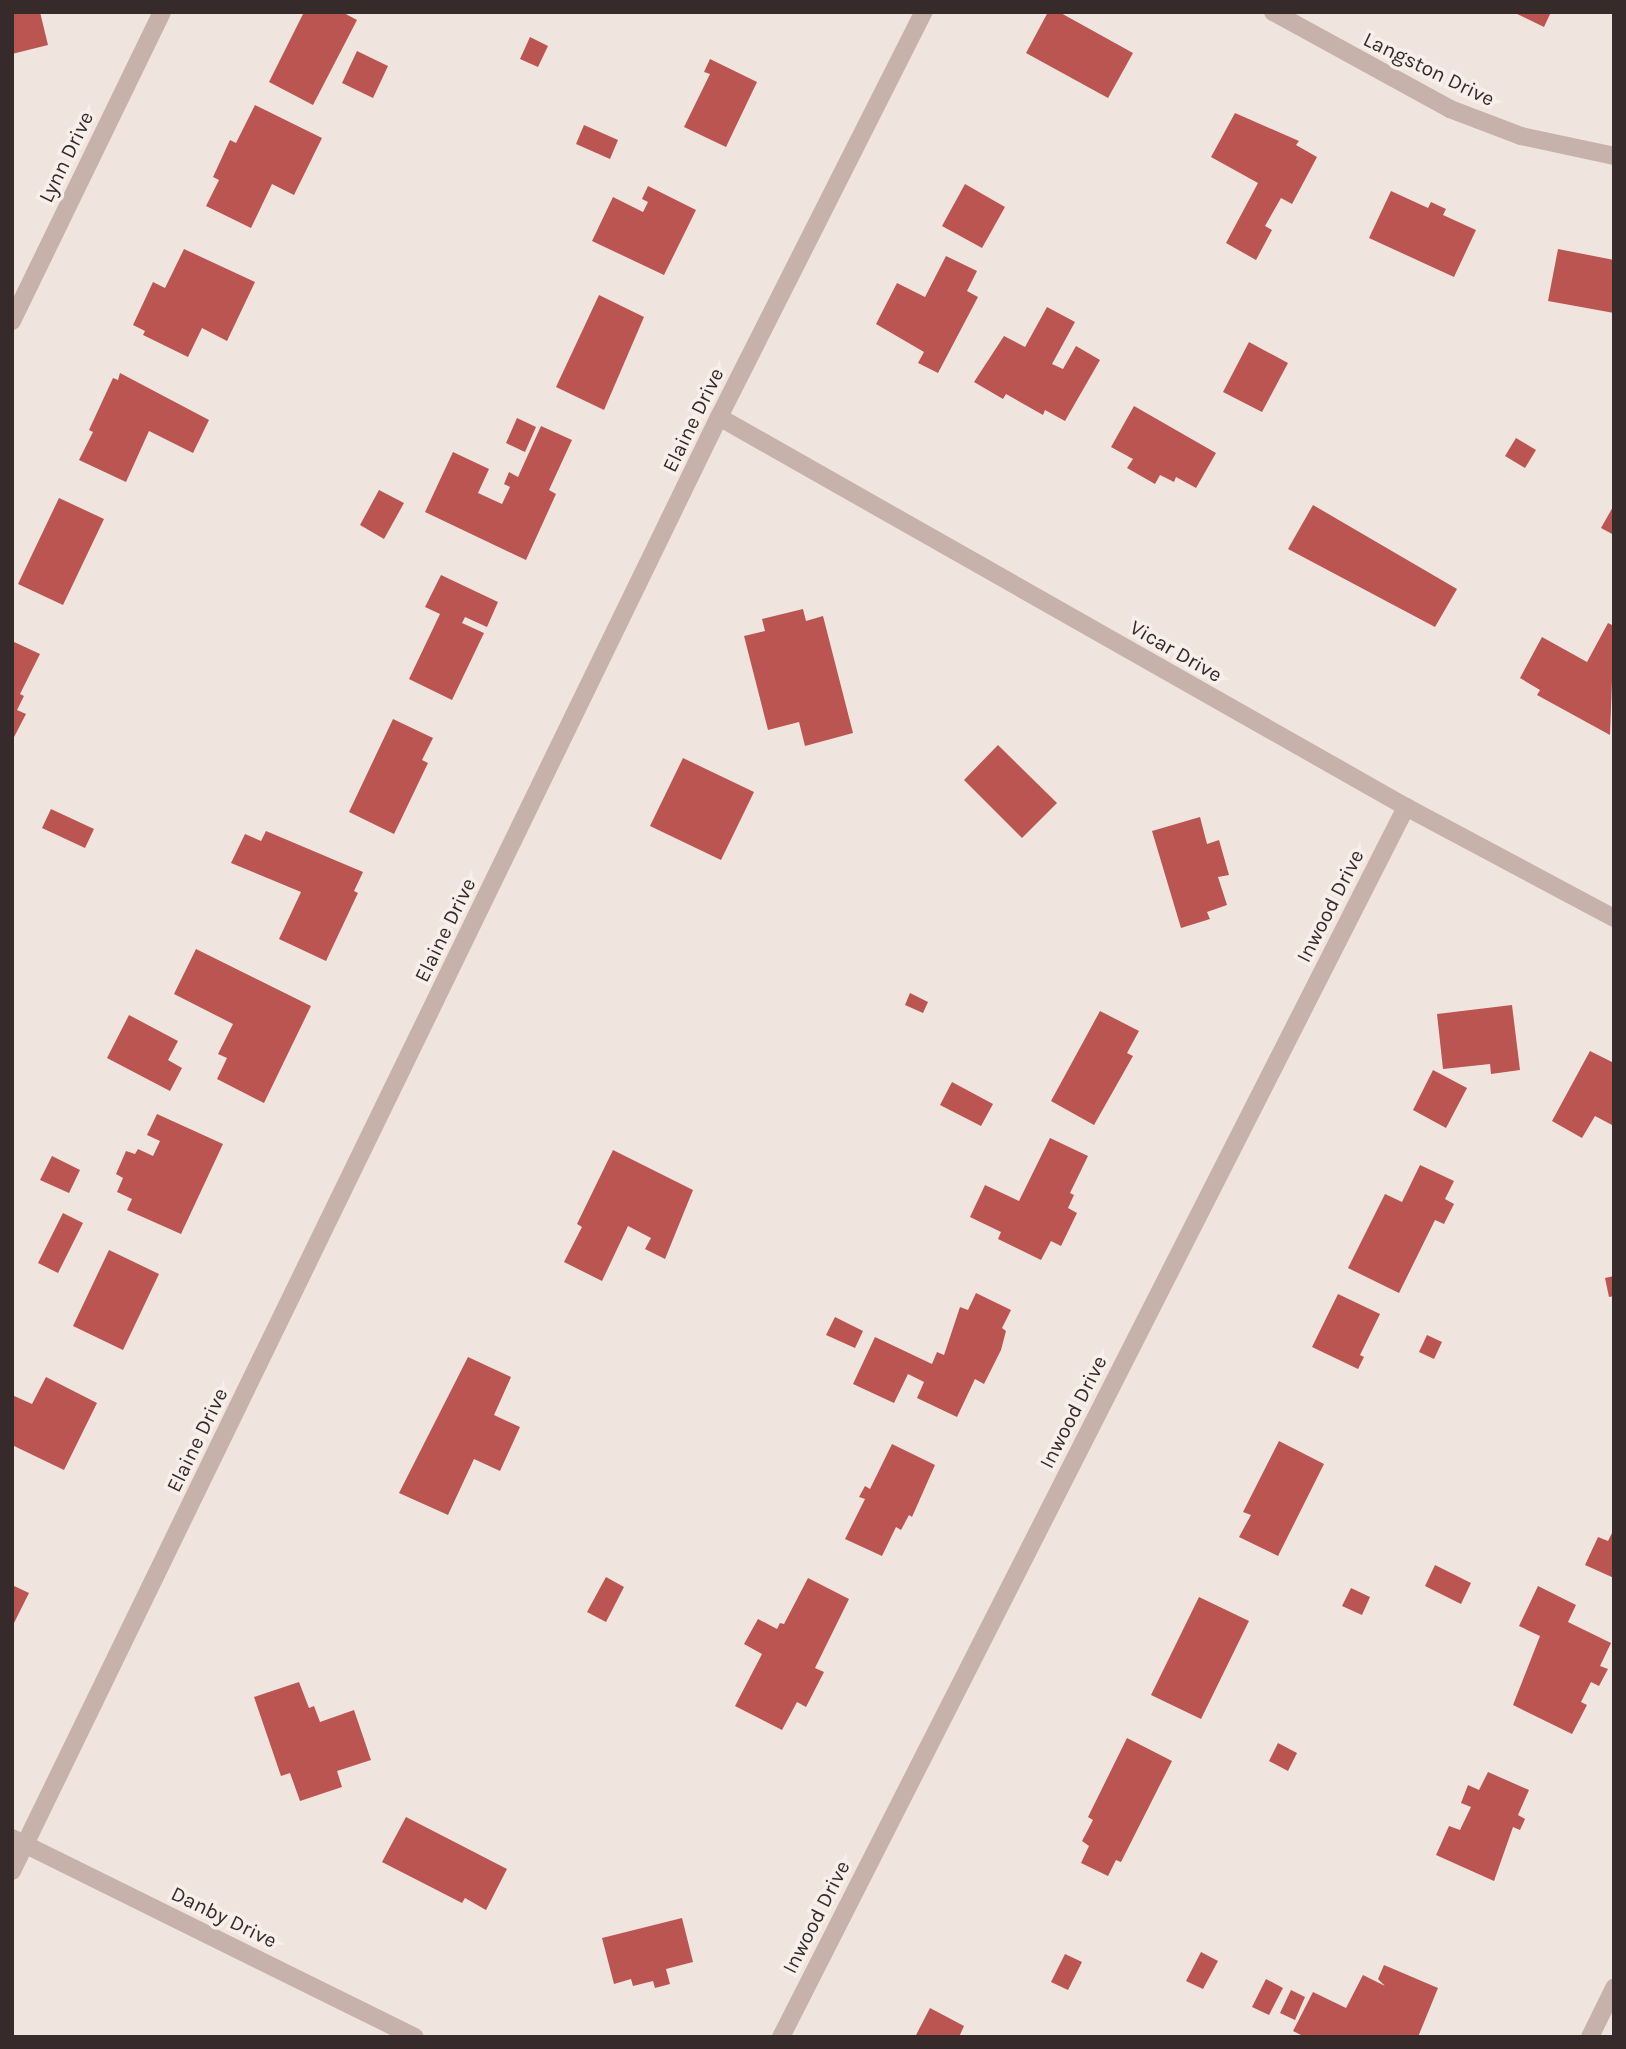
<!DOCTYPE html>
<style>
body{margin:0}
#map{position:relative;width:1626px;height:2049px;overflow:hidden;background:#f0e4de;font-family:Karla,sans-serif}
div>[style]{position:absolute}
.building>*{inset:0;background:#bb5552}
.minor>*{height:18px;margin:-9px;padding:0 9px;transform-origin:9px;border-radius:9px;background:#c7b2ab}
span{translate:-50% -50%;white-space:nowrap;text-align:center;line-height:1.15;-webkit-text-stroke:7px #f8efea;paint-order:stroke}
.street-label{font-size:21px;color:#362b2a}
.frame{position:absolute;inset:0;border:14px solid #362b2a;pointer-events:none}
</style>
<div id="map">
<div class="building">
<div style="clip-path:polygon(12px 12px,40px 12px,48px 45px,12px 54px)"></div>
<div style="clip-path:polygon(304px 12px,342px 12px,357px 20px,313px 105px,269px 82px)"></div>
<div style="clip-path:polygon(1048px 12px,1059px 12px,1133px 53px,1108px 98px,1026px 53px)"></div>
<div style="clip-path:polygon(1513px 12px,1551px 12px,1544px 27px)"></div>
<div style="clip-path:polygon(530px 37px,548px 46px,538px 67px,520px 59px)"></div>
<div style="clip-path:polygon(357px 51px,388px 66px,373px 98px,342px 83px)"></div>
<div style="clip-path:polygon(710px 59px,757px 82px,726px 147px,684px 127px,710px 74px,704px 72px)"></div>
<div style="clip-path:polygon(255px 105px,322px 138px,294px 195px,272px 184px,251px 228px,206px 206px,219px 180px,213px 177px,230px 140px,236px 143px)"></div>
<div style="clip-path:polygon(1235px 113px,1299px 141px,1296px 145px,1317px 157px,1292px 204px,1281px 198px,1265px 226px,1272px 230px,1256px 260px,1226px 243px,1258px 183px,1211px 157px)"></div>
<div style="clip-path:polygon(584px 125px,618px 140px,610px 159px,576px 144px)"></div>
<div style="clip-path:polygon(965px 184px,1005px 207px,982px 248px,942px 226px)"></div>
<div style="clip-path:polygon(648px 186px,696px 210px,664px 275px,592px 241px,613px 197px,643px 212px,648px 202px,642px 199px)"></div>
<div style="clip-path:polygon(1391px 191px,1428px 208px,1431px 202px,1446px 209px,1443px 215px,1476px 230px,1454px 277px,1369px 238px)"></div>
<div style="clip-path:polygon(184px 249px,255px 282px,227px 341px,202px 328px,188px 357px,143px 335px,145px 331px,133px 325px,153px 282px,165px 288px)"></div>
<div style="clip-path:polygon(1558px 249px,1614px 260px,1614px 313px,1548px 301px)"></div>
<div style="clip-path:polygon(946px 256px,977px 271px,967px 291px,978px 297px,938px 373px,918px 363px,924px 352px,876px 324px,897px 283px,925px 297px)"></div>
<div style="clip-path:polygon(599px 295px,644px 317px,604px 410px,556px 387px)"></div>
<div style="clip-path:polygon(1047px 307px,1075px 322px,1052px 364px,1063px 369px,1076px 346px,1100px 360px,1065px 421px,1045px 410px,1043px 415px,1006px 394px,1003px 399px,974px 382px,1004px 336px,1025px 347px)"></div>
<div style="clip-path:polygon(1249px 342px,1288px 363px,1262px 412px,1223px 392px)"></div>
<div style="clip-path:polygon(120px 373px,209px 420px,193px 453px,149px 431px,126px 482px,79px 460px,93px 432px,89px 430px,113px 378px,118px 380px)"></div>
<div style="clip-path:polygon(1134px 406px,1216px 453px,1196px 488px,1176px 477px,1174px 482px,1160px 475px,1155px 484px,1127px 468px,1133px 459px,1111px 447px)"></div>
<div style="clip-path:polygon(517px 418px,536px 427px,525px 452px,506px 443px)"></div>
<div style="clip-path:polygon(541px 426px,572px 440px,549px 490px,556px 494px,526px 560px,425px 512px,453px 452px,489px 469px,478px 493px,502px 504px,510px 487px,504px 484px,509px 472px,518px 477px)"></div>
<div style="clip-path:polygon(1516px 438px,1536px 450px,1525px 468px,1505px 456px)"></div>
<div style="clip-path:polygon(379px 490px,404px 503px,384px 539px,360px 525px)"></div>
<div style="clip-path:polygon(59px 498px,104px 519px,63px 605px,18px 584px)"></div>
<div style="clip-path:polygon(1313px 505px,1457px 589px,1435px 627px,1288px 549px)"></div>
<div style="clip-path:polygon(1614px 505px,1614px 535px,1601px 528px)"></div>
<div style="clip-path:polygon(441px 575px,498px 602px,487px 627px,465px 617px,462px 623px,484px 633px,452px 700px,409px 679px,440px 614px,425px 607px)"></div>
<div style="clip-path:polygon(803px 609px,806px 621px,823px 616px,853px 733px,805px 746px,799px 722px,768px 730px,744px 636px,765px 631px,762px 619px)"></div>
<div style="clip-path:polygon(1608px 623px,1614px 626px,1610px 735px,1537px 695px,1540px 690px,1520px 678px,1542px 637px,1587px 662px)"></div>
<div style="clip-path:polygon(12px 641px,40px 654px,20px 694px,24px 696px,17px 710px,26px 714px,12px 741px)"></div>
<div style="clip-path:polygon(393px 719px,433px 738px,422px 760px,428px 763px,394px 834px,349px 812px)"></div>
<div style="clip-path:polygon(998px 745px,1057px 803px,1022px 838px,964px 780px)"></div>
<div style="clip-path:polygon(683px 758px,754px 792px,721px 860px,650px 826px)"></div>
<div style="clip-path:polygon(51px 809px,94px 829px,85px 848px,42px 828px)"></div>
<div style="clip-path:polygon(1200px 817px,1207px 844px,1219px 840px,1229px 875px,1218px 877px,1227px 905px,1207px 912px,1210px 919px,1181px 928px,1152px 831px)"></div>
<div style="clip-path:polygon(266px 831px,363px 872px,354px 891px,358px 893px,326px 961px,279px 939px,301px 892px,231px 863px,245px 834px,261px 841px)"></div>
<div style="clip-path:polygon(196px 949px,311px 1006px,264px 1103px,217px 1079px,227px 1058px,218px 1054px,233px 1024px,174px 994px)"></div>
<div style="clip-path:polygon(910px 993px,928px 1002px,923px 1013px,905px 1005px)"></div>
<div style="clip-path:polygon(1512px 1005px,1520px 1070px,1491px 1074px,1490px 1064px,1443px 1069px,1437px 1014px)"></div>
<div style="clip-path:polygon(1100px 1011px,1139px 1031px,1127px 1053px,1133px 1056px,1094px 1125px,1051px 1101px)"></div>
<div style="clip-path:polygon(129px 1015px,178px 1041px,168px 1060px,182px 1068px,170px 1091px,107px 1058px)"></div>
<div style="clip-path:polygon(1590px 1051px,1614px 1063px,1614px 1126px,1595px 1116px,1582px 1138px,1552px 1121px)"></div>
<div style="clip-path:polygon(1433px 1070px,1467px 1088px,1446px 1128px,1413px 1110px)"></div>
<div style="clip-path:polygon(952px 1082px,993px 1104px,981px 1126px,940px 1105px)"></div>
<div style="clip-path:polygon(157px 1114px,223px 1144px,181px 1234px,127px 1210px,132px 1199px,117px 1192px,123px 1178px,116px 1174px,126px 1151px,135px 1154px,138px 1149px,153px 1156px,160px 1141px,147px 1135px)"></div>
<div style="clip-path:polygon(1050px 1138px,1088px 1156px,1070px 1193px,1074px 1195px,1068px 1208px,1077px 1213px,1061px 1246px,1051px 1241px,1041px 1260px,998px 1239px,1001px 1232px,970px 1217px,985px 1185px,1019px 1201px)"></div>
<div style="clip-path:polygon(613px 1150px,693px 1190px,665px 1259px,645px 1249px,651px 1238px,628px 1226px,602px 1281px,564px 1262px,582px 1227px,577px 1224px)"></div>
<div style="clip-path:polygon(52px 1156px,80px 1170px,69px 1193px,40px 1180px)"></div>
<div style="clip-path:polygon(1420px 1165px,1454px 1181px,1445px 1199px,1454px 1204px,1444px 1224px,1435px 1220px,1399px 1293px,1348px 1268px,1385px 1194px,1402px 1202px)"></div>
<div style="clip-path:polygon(63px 1213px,83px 1223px,58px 1273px,38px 1263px)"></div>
<div style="clip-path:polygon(109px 1250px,159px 1274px,123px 1350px,73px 1326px)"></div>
<div style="clip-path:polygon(1614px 1276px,1614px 1296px,1609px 1297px,1605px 1278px)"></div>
<div style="clip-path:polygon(976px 1293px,1011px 1310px,1002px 1328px,1006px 1331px,1001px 1350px,984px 1384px,975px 1379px,957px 1417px,917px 1398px,924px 1382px,908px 1374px,894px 1403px,853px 1384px,875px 1337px,932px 1364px,937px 1352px,944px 1355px,960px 1307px,968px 1310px)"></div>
<div style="clip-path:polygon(1338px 1294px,1380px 1314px,1360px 1355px,1364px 1357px,1358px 1369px,1312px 1347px)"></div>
<div style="clip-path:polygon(835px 1317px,863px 1331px,855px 1348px,826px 1335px)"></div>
<div style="clip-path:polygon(1427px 1335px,1442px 1342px,1434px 1359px,1419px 1352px)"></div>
<div style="clip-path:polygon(468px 1357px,511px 1377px,494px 1415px,520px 1427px,500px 1471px,474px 1459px,448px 1515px,399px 1493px)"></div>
<div style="clip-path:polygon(46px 1377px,97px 1403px,64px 1470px,12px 1445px,12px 1395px,32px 1404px)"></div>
<div style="clip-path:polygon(1279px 1441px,1324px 1464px,1278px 1556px,1239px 1537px,1251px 1515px,1243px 1512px)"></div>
<div style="clip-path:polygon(892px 1444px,935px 1465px,912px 1517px,909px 1515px,901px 1530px,896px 1527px,882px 1556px,845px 1539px,865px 1499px,859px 1497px,865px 1486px,870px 1489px)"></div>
<div style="clip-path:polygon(1614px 1529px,1614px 1578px,1585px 1565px,1598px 1537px,1608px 1541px)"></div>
<div style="clip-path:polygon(1435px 1565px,1471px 1583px,1461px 1604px,1425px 1586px)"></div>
<div style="clip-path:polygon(606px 1577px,624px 1587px,606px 1622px,587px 1612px)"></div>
<div style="clip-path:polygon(808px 1578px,849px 1599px,815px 1668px,824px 1672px,806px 1707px,797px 1702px,782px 1730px,735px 1706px,762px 1654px,744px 1644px,758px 1619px,777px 1629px,780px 1623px,784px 1624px)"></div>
<div style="clip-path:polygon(12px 1585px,29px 1593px,12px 1627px)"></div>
<div style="clip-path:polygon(1538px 1586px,1576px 1605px,1568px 1622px,1611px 1643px,1600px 1666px,1608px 1669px,1599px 1686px,1591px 1682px,1581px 1702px,1587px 1705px,1572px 1734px,1513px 1705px,1540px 1636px,1519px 1626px)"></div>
<div style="clip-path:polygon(1351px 1588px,1370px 1597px,1362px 1615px,1342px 1606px)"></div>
<div style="clip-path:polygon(1199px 1597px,1249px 1621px,1201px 1719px,1151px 1695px)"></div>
<div style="clip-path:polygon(299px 1682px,309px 1708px,314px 1706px,320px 1722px,354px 1710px,371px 1760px,337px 1771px,342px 1787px,300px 1801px,290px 1773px,281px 1776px,254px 1697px)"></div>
<div style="clip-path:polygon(1127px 1738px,1172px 1761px,1121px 1862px,1116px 1860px,1108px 1876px,1081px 1863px,1089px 1846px,1082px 1841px,1093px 1820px,1088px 1817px)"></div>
<div style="clip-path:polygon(1278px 1743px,1297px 1753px,1288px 1771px,1269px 1761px)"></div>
<div style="clip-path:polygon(1488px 1772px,1529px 1790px,1518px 1815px,1525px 1819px,1520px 1830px,1513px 1827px,1494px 1881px,1436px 1855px,1449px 1826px,1460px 1830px,1471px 1807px,1461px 1803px,1468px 1785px,1479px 1790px)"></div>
<div style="clip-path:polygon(406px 1817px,507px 1869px,486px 1910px,465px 1898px,462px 1903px,382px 1862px)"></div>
<div style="clip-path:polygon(682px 1918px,693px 1962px,666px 1969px,670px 1984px,655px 1988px,653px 1981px,633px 1986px,631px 1979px,614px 1984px,602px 1938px)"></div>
<div style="clip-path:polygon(1201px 1952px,1218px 1961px,1203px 1989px,1186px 1981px)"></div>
<div style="clip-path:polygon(1065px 1954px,1082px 1962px,1068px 1990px,1051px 1982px)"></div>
<div style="clip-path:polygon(1384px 1965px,1438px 1988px,1418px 2037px,1305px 2037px,1293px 2031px,1313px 1992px,1346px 2008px,1363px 1975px,1385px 1986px,1378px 1979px)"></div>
<div style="clip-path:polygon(1266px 1979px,1283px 1988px,1269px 2015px,1252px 2007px)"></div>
<div style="clip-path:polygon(1291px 1990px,1305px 1997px,1295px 2020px,1280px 2013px)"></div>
<div style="clip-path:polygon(930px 2008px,964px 2026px,959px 2037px,915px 2037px)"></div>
</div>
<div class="minor">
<div style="left:1273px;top:12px;width:202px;rotate:28.7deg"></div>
<div style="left:1450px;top:109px;width:76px;rotate:20.8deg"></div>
<div style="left:1521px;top:136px;width:95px;rotate:12.1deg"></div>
<div style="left:12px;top:321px;width:343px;rotate:-64.1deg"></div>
<div style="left:719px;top:417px;width:790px;rotate:29.58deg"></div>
<div style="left:1406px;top:807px;width:236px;rotate:28.1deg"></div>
<div style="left:12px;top:1838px;width:449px;rotate:26.3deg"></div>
<div style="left:12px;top:1871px;width:1617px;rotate:-64.07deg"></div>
<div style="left:719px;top:417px;width:454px;rotate:-63.2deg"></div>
<div style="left:781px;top:2037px;width:1380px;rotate:-63.06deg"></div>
<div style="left:1590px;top:2037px;width:55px;rotate:-63.9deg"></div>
</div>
<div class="street-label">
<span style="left:1429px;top:69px;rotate:26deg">Langston Drive</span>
<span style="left:66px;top:157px;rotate:-64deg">Lynn Drive</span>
<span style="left:693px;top:420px;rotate:-64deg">Elaine Drive</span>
<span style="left:1176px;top:651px;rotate:30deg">Vicar Drive</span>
<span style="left:1330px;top:906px;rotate:-63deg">Inwood Drive</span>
<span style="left:445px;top:930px;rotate:-64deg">Elaine Drive</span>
<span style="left:1073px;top:1412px;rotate:-63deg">Inwood Drive</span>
<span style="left:197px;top:1440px;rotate:-64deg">Elaine Drive</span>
<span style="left:224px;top:1917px;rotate:26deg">Danby Drive</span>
<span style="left:816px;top:1917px;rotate:-63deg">Inwood Drive</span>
</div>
<div class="frame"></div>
</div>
